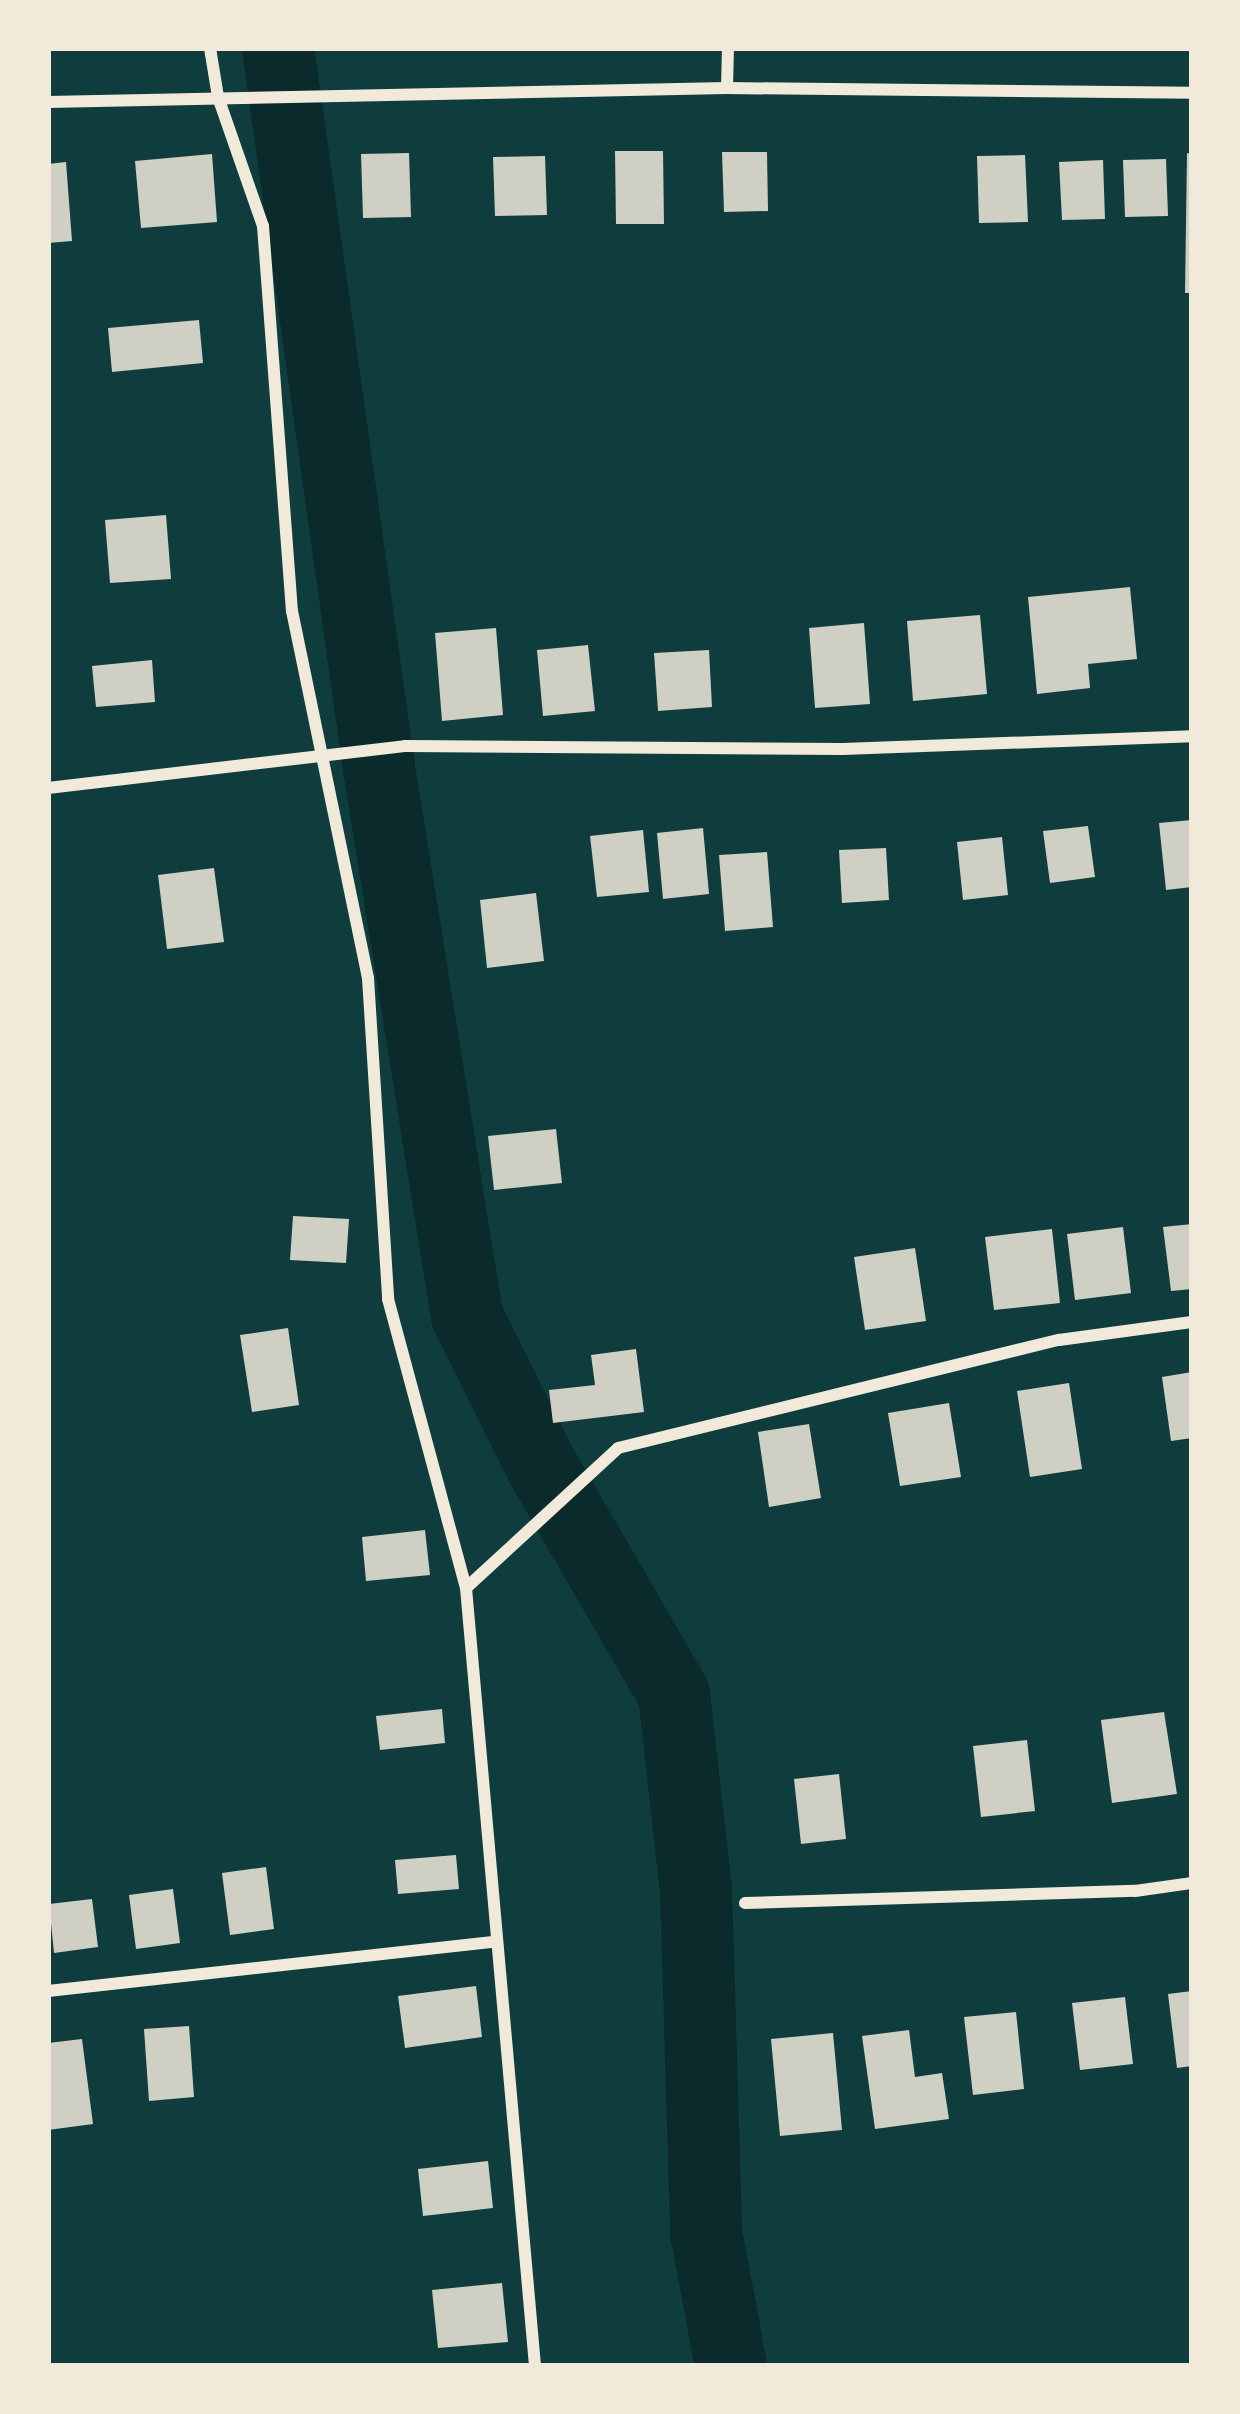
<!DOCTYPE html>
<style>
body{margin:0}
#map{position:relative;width:1240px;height:2414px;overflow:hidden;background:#0f3d3e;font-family:"Nunito Sans",sans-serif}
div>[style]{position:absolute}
.river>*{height:72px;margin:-36px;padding:0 36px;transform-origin:36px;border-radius:36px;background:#0a2a2b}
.building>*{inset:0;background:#cfcfc3}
.minor>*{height:12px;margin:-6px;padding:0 6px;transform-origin:6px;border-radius:6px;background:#f1e9da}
span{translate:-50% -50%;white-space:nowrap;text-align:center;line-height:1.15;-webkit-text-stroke:10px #f1e9da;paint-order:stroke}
.frame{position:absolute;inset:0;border:51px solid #f1e9da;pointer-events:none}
</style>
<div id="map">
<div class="river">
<div style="left:278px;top:48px;width:727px;rotate:82.01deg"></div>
<div style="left:379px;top:768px;width:555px;rotate:80.88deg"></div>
<div style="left:467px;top:1316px;width:164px;rotate:63.6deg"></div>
<div style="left:540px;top:1463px;width:267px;rotate:59.9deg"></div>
<div style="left:674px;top:1694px;width:196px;rotate:83.6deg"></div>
<div style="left:696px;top:1889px;width:343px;rotate:88.3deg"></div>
<div style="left:706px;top:2232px;width:136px;rotate:79.4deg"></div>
</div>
<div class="building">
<div style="clip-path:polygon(615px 151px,663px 151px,664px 224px,616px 224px)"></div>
<div style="clip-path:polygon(722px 152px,767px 152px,768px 211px,724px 212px)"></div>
<div style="clip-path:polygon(409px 153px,411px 217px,363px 218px,361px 154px)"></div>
<div style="clip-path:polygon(1187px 153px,1192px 154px,1192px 293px,1185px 293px)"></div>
<div style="clip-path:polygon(212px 154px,217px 222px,141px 228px,135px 161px)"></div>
<div style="clip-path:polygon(1025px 155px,1028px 222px,979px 223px,977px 156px)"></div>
<div style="clip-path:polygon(545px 156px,547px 215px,495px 216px,493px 157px)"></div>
<div style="clip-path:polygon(1166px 159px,1168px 216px,1125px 217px,1123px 160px)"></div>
<div style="clip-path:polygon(1103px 160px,1105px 219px,1062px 220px,1059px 162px)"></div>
<div style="clip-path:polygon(66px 162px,72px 241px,48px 243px,48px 164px)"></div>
<div style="clip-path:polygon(199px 320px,203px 363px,112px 372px,108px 328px)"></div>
<div style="clip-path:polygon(166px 515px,171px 579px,110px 583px,105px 520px)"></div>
<div style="clip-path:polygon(1130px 587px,1137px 659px,1088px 664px,1090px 688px,1037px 694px,1028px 597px)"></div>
<div style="clip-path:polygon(980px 615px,987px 694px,913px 701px,907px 621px)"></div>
<div style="clip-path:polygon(864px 623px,870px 704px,815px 708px,809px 628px)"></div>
<div style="clip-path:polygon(496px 628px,503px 715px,442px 721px,435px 633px)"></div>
<div style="clip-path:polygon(588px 645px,595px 711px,543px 716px,537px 650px)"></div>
<div style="clip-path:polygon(709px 650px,712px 707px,658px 711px,654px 653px)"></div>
<div style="clip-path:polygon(152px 660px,155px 702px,96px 707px,92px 666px)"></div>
<div style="clip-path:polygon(1192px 820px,1192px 887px,1166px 890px,1159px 823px)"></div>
<div style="clip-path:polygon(1088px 826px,1095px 877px,1050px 883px,1043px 831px)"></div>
<div style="clip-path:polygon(703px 828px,709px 894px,663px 899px,657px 833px)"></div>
<div style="clip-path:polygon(643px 830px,649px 892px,597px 897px,590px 836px)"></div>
<div style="clip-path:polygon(1002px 837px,1008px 895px,963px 900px,957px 842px)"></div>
<div style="clip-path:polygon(886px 848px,889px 900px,842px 903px,839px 850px)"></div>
<div style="clip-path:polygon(767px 852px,773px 927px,725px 931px,719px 855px)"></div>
<div style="clip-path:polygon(214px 868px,224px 942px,167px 949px,158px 875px)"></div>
<div style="clip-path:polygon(536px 893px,544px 961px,487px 968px,480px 900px)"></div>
<div style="clip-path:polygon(556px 1129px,562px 1183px,494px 1190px,488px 1136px)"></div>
<div style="clip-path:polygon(293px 1216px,349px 1219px,346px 1263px,290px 1260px)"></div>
<div style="clip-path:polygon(1192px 1224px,1192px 1289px,1171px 1291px,1163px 1227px)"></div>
<div style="clip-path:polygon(1123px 1227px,1131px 1293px,1075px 1300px,1067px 1234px)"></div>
<div style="clip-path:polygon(1052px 1229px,1060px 1303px,994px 1310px,985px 1237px)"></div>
<div style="clip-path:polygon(915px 1248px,926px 1321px,865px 1330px,854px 1257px)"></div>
<div style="clip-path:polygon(288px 1328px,299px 1405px,252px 1412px,240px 1335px)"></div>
<div style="clip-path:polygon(636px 1349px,644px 1412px,553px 1423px,549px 1390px,595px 1385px,591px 1355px)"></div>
<div style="clip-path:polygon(1192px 1372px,1192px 1438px,1171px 1441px,1162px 1377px)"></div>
<div style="clip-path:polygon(1069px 1383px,1082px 1469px,1030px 1477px,1017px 1391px)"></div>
<div style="clip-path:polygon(949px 1403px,961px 1477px,900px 1486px,888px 1413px)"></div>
<div style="clip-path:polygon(809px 1424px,821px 1498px,769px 1507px,758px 1432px)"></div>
<div style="clip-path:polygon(425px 1530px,430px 1575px,366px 1581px,362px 1537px)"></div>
<div style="clip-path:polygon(442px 1709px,445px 1743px,380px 1750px,376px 1716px)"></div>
<div style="clip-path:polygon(1164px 1712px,1177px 1794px,1112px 1803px,1101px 1720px)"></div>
<div style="clip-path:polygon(1027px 1740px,1035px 1811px,981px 1817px,973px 1746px)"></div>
<div style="clip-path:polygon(839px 1774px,846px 1839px,801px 1844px,794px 1779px)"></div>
<div style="clip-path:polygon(456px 1855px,459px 1889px,398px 1894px,395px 1860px)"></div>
<div style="clip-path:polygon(266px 1867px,274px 1929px,230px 1935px,222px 1873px)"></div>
<div style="clip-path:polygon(173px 1889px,180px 1943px,136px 1949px,129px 1895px)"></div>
<div style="clip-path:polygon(92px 1899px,98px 1947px,54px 1953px,49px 1904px)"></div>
<div style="clip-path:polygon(476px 1986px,482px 2037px,405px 2048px,398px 1996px)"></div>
<div style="clip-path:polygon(1192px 1991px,1192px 2066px,1177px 2068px,1168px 1994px)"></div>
<div style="clip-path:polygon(1125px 1997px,1133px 2064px,1080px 2070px,1072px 2003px)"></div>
<div style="clip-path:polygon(1016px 2012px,1024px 2089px,973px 2095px,964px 2017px)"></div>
<div style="clip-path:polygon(189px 2026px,194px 2097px,149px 2101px,144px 2029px)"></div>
<div style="clip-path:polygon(909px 2030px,915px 2077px,942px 2073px,949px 2119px,875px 2129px,862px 2036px)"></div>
<div style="clip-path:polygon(833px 2033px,842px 2130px,780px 2136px,771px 2039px)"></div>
<div style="clip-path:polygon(82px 2039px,93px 2124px,48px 2130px,48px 2043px)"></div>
<div style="clip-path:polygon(488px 2161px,493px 2208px,423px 2216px,418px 2169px)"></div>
<div style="clip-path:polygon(502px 2283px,508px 2342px,438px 2348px,432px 2290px)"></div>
</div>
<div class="minor">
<div style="left:210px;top:48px;width:50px;rotate:80.7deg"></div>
<div style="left:218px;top:97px;width:137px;rotate:70.8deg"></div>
<div style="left:263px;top:226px;width:386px;rotate:85.7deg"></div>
<div style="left:292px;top:611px;width:375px;rotate:78.3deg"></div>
<div style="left:368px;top:978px;width:322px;rotate:86.4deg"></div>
<div style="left:388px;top:1299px;width:299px;rotate:74.9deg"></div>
<div style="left:466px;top:1588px;width:781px;rotate:84.93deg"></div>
<div style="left:727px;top:88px;width:40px;rotate:-88.6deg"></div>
<div style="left:48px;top:102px;width:679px;rotate:-1.18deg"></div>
<div style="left:727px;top:88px;width:465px;rotate:0.6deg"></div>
<div style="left:48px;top:788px;width:359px;rotate:-6.7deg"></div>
<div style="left:405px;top:746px;width:438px;rotate:0.4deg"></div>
<div style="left:843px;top:749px;width:349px;rotate:-2.1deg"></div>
<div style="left:466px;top:1588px;width:207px;rotate:-42.6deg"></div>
<div style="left:618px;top:1448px;width:454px;rotate:-13.8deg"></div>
<div style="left:1059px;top:1340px;width:134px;rotate:-7.7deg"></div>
<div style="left:745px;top:1903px;width:390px;rotate:-1.8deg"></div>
<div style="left:1135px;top:1891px;width:58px;rotate:-8deg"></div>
<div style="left:48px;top:1991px;width:450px;rotate:-6.3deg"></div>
</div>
<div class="frame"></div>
</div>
